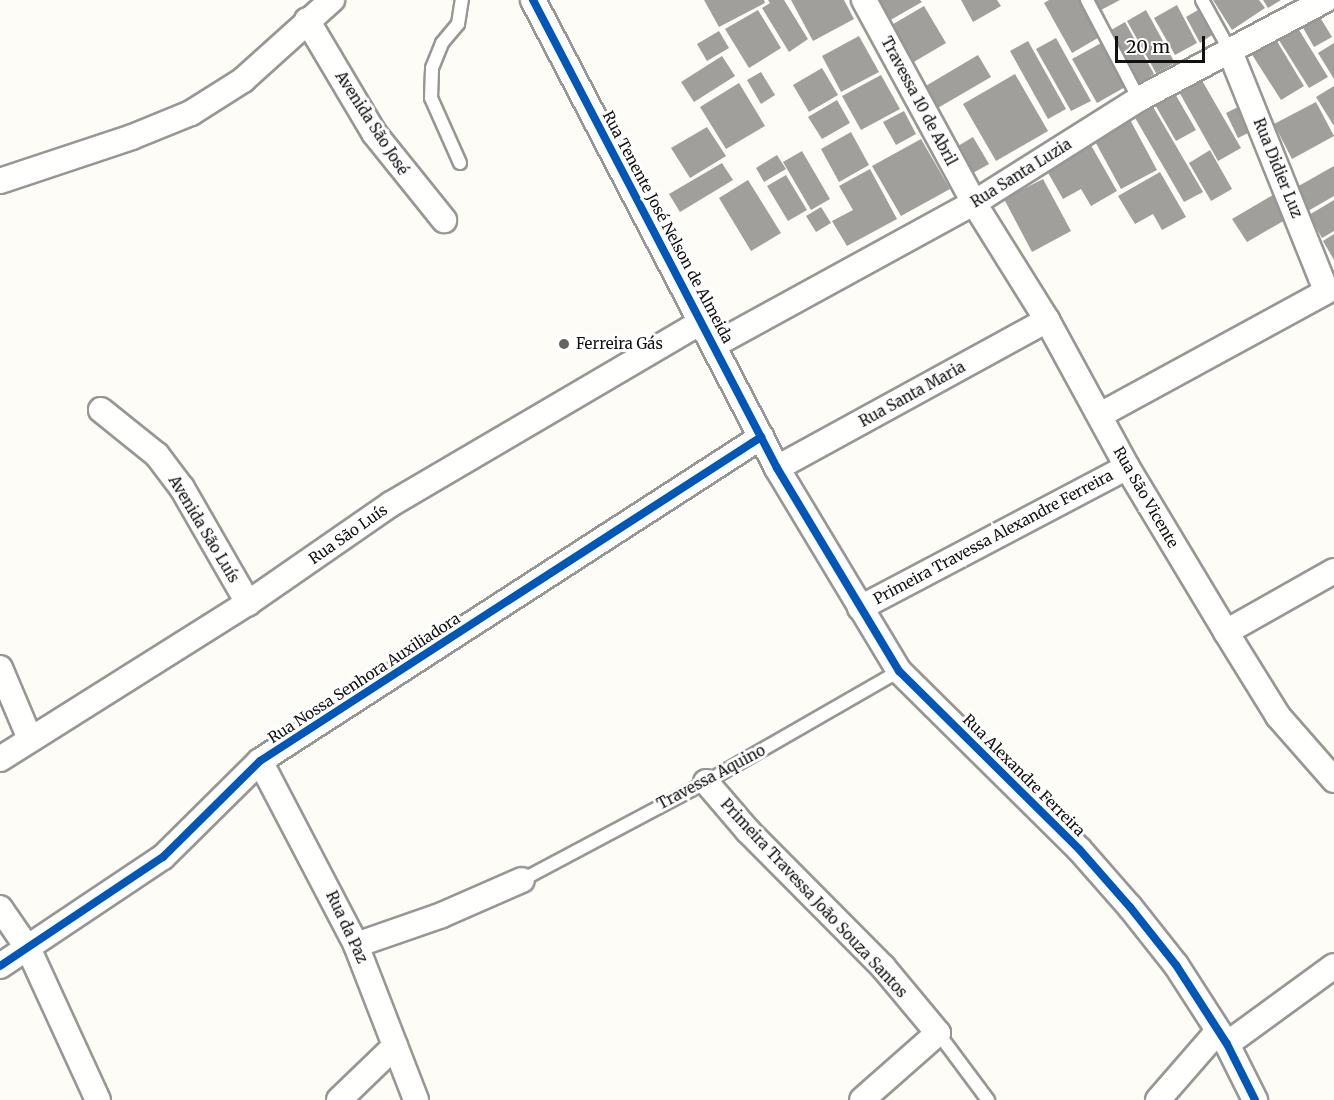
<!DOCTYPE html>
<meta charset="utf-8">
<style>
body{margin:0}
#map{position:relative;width:1334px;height:1100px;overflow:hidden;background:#fdfcf7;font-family:Merriweather,serif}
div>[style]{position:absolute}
.building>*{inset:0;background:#a19f9c}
.roads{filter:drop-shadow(2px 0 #979795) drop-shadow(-2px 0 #979795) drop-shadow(0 2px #979795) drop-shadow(0 -2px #979795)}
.lane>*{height:12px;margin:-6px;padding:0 6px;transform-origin:6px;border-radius:6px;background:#fffffe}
.street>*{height:24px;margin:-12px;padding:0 12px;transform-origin:12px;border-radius:12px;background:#fffffe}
.cycleway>*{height:8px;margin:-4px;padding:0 4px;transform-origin:4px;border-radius:4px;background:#0057b8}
.dots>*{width:16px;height:16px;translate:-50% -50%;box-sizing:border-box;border:3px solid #fff;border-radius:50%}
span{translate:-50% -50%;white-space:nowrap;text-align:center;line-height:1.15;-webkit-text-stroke:6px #fff;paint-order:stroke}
.street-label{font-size:15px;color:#111}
.poi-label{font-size:15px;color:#111}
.left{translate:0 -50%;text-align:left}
.scale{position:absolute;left:1115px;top:36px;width:90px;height:27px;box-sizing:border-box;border:3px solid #111;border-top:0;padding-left:8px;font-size:18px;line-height:21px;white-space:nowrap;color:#111;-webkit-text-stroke:4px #fff;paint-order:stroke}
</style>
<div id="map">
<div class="building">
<div style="clip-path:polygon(704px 0,764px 0,765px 3px,719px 27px)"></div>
<div style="clip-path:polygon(768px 0,784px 0,808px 39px,789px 52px,762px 8px,770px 3px)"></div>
<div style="clip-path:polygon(791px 0,844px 0,854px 19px,813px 41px)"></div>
<div style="clip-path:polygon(874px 0,920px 0,922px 2px,887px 22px)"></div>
<div style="clip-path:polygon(961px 0,997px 0,1001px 6px,973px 22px)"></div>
<div style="clip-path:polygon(1049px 0,1083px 0,1103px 35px,1072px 53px,1044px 3px)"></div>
<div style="clip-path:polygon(1094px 0,1120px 0,1099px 11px)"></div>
<div style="clip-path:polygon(1213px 0,1259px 0,1265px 8px,1232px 30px)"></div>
<div style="clip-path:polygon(1263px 0,1281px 0,1268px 8px)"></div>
<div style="clip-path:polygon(1177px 5px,1197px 43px,1175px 55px,1154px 18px)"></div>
<div style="clip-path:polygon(924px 6px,946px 43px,912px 63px,890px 26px)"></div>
<div style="clip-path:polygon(1315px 9px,1332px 37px,1314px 47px,1298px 19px)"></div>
<div style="clip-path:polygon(758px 10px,781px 48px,749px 68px,725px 29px)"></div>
<div style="clip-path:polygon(1146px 10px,1175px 63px,1156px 73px,1127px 21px)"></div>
<div style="clip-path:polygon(1198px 10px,1212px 35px,1200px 43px,1186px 17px)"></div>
<div style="clip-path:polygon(1125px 22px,1154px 74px,1136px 85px,1106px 33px)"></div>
<div style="clip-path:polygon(1296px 25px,1328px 77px,1309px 88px,1277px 37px)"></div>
<div style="clip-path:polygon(719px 31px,729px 48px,707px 61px,697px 44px)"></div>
<div style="clip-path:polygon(859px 36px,879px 72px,841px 92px,822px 56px)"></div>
<div style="clip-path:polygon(1056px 38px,1091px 101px,1071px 111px,1036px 49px)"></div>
<div style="clip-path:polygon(1275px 38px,1304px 86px,1281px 100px,1251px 53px)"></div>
<div style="clip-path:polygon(1028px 41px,1066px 109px,1048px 119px,1010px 51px)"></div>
<div style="clip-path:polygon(1103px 42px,1127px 86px,1097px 103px,1072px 59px)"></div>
<div style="clip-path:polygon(1334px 43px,1334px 79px,1318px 53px)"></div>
<div style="clip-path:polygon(978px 55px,991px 77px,936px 109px,924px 87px)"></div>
<div style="clip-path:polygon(722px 56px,735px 76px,694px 102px,681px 82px)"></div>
<div style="clip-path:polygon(822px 68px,838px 95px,809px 112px,793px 85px)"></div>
<div style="clip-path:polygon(761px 72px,775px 95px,761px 104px,747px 80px)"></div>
<div style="clip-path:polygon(1015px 74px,1048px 131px,996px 161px,963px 104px)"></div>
<div style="clip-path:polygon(881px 75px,900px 109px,861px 130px,842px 96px)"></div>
<div style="clip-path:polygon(1200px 77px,1241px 148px,1218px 161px,1178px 90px)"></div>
<div style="clip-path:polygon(739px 83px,765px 126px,726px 149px,700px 107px)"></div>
<div style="clip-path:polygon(1334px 86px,1334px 126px,1316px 97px)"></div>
<div style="clip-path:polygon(1174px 92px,1196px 130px,1176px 141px,1154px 103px)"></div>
<div style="clip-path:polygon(837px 100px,850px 123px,822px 139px,808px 117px)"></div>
<div style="clip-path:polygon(1316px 102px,1334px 136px,1292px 159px,1274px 124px)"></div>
<div style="clip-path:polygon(1246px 103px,1258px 128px,1238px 138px,1226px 113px)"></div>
<div style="clip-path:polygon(1152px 105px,1203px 192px,1184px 202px,1134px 116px)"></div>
<div style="clip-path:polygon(904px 111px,916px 134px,896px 145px,883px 122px)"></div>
<div style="clip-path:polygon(1128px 116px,1157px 170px,1121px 189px,1092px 136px)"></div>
<div style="clip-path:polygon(707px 127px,726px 156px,690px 178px,671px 148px)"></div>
<div style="clip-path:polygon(851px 132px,869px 165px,839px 182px,821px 149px)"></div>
<div style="clip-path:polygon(973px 137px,989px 164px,973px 173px,958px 146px)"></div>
<div style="clip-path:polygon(921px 139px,950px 189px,901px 216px,872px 166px)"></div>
<div style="clip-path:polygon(1088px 140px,1117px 191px,1091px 206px,1081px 189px,1063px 199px,1043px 164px)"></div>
<div style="clip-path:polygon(1210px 150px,1232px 189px,1211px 201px,1189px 163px)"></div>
<div style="clip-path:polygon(802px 151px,830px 199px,811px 210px,783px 162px)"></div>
<div style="clip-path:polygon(777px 155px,786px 169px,764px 182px,756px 168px)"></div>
<div style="clip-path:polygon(722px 163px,733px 180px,680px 212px,669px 194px)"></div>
<div style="clip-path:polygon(1334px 166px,1334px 196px,1301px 215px,1288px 192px)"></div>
<div style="clip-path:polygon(870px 169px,897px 219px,847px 246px,832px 221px,853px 210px,839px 186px)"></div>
<div style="clip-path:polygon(1160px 172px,1186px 217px,1162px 230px,1153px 214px,1135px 224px,1118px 196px)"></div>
<div style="clip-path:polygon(786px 175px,807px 210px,788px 221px,767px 186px)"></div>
<div style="clip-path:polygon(1043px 179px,1071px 231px,1032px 252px,1004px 199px)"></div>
<div style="clip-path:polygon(748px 180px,781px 233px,751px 251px,719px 198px)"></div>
<div style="clip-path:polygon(1278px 192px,1292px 216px,1247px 242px,1232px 219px)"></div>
<div style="clip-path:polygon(1334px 200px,1334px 231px,1322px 238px,1309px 215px)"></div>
<div style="clip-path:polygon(821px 207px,831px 223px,816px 232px,806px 216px)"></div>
<div style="clip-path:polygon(1334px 234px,1334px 260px,1323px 241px)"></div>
</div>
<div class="roads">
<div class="lane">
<div style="left:1087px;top:0;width:112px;rotate:62.3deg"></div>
<div style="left:1202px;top:0;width:56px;rotate:61.1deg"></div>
<div style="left:460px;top:163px;width:71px;rotate:-114deg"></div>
<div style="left:431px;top:98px;width:30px;rotate:-88deg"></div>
<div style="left:432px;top:68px;width:27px;rotate:-68deg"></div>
<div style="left:442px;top:43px;width:25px;rotate:-50deg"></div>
<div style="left:458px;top:24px;width:24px;rotate:-81deg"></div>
<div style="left:522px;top:880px;width:208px;rotate:-28deg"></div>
<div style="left:706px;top:782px;width:223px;rotate:-29.9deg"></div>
<div style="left:938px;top:1033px;width:84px;rotate:53.3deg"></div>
</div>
<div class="street">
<div style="left:533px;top:0;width:528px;rotate:62.46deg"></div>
<div style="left:777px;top:468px;width:237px;rotate:59deg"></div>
<div style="left:899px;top:671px;width:253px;rotate:44.7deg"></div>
<div style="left:1079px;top:849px;width:77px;rotate:48.7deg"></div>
<div style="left:1130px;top:907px;width:74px;rotate:51.6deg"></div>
<div style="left:1176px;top:965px;width:94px;rotate:57.2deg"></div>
<div style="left:1227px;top:1044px;width:63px;rotate:63.4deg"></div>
<div style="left:864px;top:0;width:231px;rotate:61.5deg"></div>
<div style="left:974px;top:203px;width:138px;rotate:58deg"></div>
<div style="left:1047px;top:320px;width:167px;rotate:61.4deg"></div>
<div style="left:1127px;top:467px;width:192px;rotate:59deg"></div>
<div style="left:1226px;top:632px;width:99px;rotate:58.2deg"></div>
<div style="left:1278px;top:716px;width:85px;rotate:48.8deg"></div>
<div style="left:307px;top:20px;width:131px;rotate:59.3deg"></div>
<div style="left:374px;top:133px;width:112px;rotate:51.2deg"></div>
<div style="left:1229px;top:49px;width:258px;rotate:68.1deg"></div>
<div style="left:0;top:181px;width:139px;rotate:-18.4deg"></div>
<div style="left:132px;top:137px;width:64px;rotate:-22.1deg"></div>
<div style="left:191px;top:113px;width:62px;rotate:-32.4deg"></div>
<div style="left:243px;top:80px;width:120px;rotate:-42deg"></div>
<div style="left:716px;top:344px;width:294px;rotate:-28.7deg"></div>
<div style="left:974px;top:203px;width:195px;rotate:-32.2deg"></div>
<div style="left:1139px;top:99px;width:211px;rotate:-28deg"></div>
<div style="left:101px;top:410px;width:72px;rotate:38.8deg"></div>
<div style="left:157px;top:455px;width:41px;rotate:52.9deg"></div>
<div style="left:182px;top:488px;width:133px;rotate:60.1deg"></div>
<div style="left:1100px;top:415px;width:257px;rotate:-28.6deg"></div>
<div style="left:777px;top:468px;width:308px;rotate:-28.7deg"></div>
<div style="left:860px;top:608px;width:302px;rotate:-27.8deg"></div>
<div style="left:1226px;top:632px;width:124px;rotate:-29.5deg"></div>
<div style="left:0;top:668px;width:77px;rotate:67.1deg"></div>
<div style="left:0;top:759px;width:293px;rotate:-32.2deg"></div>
<div style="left:248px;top:603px;width:174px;rotate:-34.7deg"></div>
<div style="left:391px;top:504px;width:362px;rotate:-30.4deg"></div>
<div style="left:260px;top:761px;width:208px;rotate:62.4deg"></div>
<div style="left:356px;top:945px;width:166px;rotate:68.8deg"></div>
<div style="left:706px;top:782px;width:65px;rotate:49.4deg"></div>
<div style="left:748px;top:831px;width:192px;rotate:45.2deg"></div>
<div style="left:883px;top:967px;width:86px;rotate:50.2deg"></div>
<div style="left:938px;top:1033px;width:101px;rotate:138.6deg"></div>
<div style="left:0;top:908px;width:51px;rotate:55.4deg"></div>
<div style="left:29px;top:950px;width:165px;rotate:65.3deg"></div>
<div style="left:356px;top:945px;width:91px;rotate:-19.2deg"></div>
<div style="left:442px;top:915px;width:87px;rotate:-23.6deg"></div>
<div style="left:0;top:966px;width:196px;rotate:-33.8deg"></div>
<div style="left:163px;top:857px;width:136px;rotate:-44.7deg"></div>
<div style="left:260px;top:761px;width:597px;rotate:-32.89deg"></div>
<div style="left:1227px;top:1044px;width:132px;rotate:-36.1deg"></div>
<div style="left:339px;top:1100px;width:78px;rotate:-44deg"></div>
<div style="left:1158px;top:1100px;width:91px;rotate:-49deg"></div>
</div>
</div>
<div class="cycleway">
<div style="left:533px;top:0;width:528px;rotate:62.46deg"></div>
<div style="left:777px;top:468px;width:237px;rotate:59deg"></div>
<div style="left:899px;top:671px;width:253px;rotate:44.7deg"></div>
<div style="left:1079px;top:849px;width:77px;rotate:48.7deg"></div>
<div style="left:1130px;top:907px;width:74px;rotate:51.6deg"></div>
<div style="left:1176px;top:965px;width:94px;rotate:57.2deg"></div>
<div style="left:1227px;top:1044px;width:63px;rotate:63.4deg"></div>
<div style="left:0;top:966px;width:196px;rotate:-33.8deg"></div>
<div style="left:163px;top:857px;width:136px;rotate:-44.7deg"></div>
<div style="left:260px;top:761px;width:597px;rotate:-32.89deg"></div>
</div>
<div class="dots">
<div style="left:564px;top:344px;background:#646362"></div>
</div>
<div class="street-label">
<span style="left:919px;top:101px;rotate:62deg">Travessa 10 de Abril</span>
<span style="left:372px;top:123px;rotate:57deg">Avenida São José</span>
<span style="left:1278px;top:168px;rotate:68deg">Rua Didier Luz</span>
<span style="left:1021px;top:173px;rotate:-32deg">Rua Santa Luzia</span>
<span style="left:668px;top:227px;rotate:62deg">Rua Tenente José Nelson de Almeida</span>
<span style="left:912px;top:394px;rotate:-29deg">Rua Santa Maria</span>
<span style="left:1146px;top:497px;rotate:60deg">Rua São Vicente</span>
<span style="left:204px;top:529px;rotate:59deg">Avenida São Luís</span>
<span style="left:348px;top:534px;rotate:-35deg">Rua São Luís</span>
<span style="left:993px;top:537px;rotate:-28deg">Primeira Travessa Alexandre Ferreira</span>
<span style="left:364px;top:678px;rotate:-33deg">Rua Nossa Senhora Auxiliadora</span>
<span style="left:1024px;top:775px;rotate:45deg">Rua Alexandre Ferreira</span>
<span style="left:711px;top:777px;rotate:-28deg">Travessa Aquino</span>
<span style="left:814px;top:898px;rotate:47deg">Primeira Travessa João Souza Santos</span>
<span style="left:347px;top:927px;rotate:65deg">Rua da Paz</span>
</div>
<div class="poi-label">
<span class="left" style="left:576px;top:344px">Ferreira Gás</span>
</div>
<div class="scale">20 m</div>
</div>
